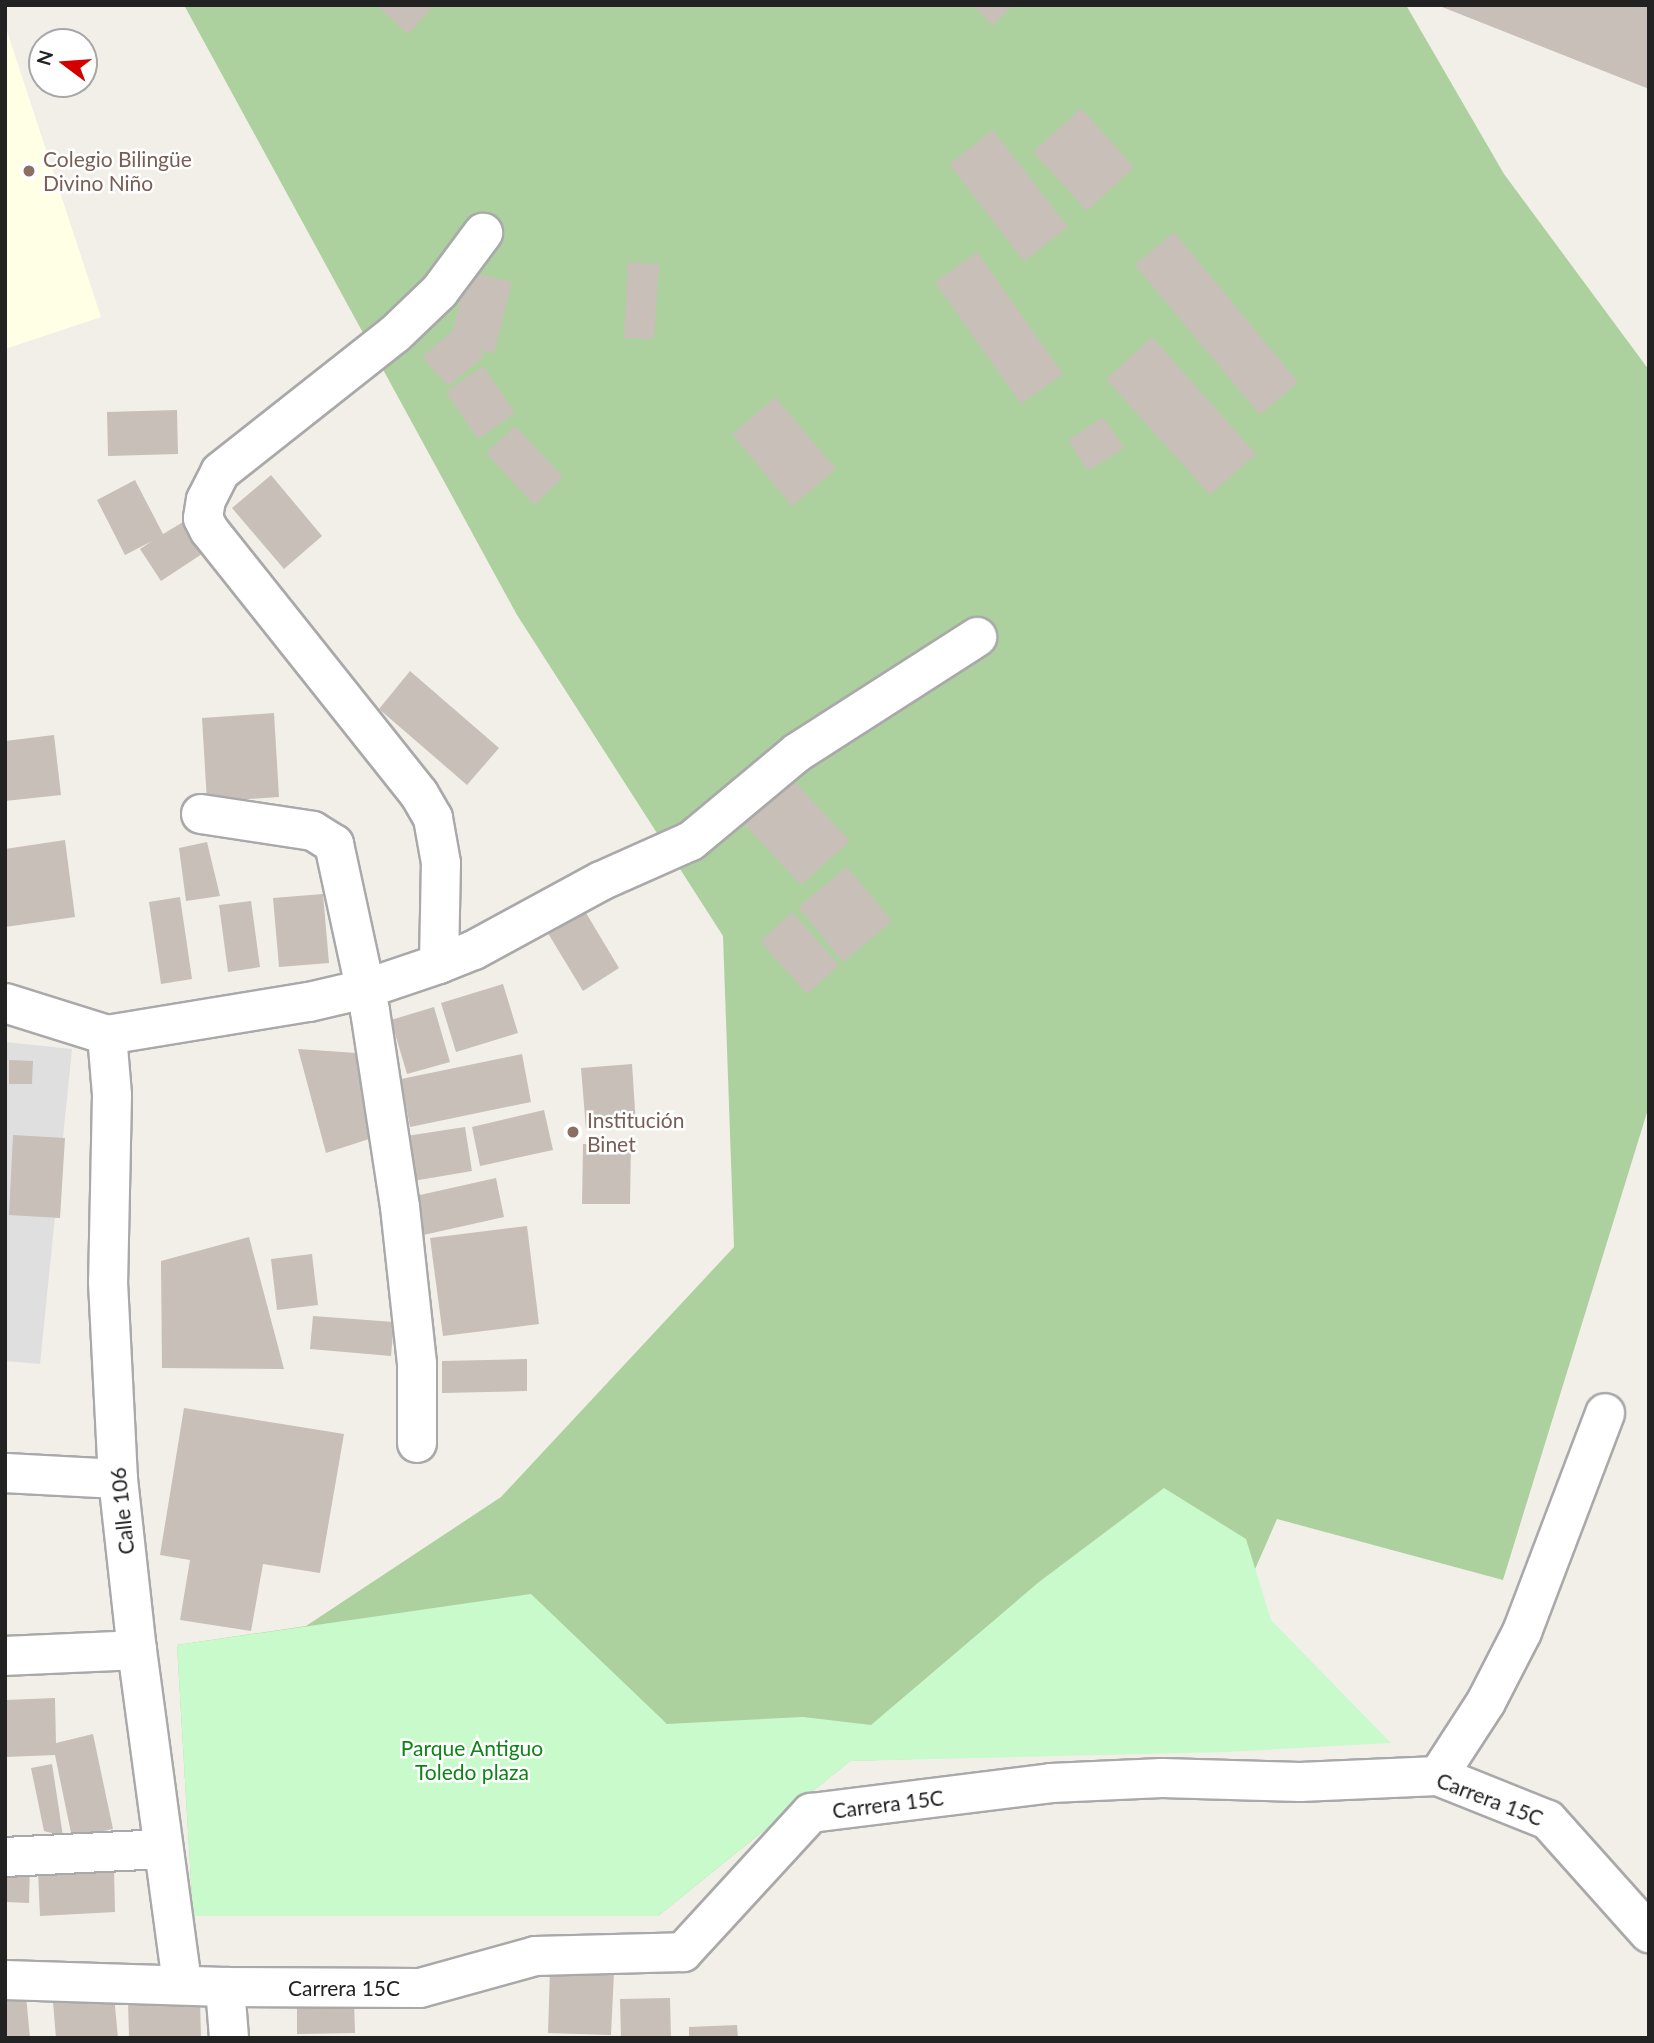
<!DOCTYPE html>
<meta charset="utf-8">
<style>
body{margin:0}
#map{position:relative;width:1654px;height:2043px;overflow:hidden;background:#f2efe9;font-family:Lato,sans-serif}
div>[style]{position:absolute}
.residential>*{inset:0;background:#e0dfdf}
.education>*{inset:0;background:#ffffe5}
.forest>*{inset:0;background:#add19e}
.park>*{inset:0;background:#c8facc}
.building>*{inset:0;background:#c7bfb8}
.roads{filter:drop-shadow(2px 0 #a9a9a9) drop-shadow(-2px 0 #a9a9a9) drop-shadow(0 2px #a9a9a9) drop-shadow(0 -2px #a9a9a9)}
.minor>*{height:38px;margin:-19px;padding:0 19px;transform-origin:19px;border-radius:19px;background:#fff}
.dots>*{width:19px;height:19px;translate:-50% -50%;box-sizing:border-box;border:4px solid #fff;border-radius:50%}
span{translate:-50% -50%;white-space:nowrap;text-align:center;line-height:1.15;-webkit-text-stroke:5px #fff;paint-order:stroke}
.education-label{font-size:21px;color:#785e54}
.left{translate:0 -50%;text-align:left}
.street-label{font-size:21px;color:#222}
.park-label{font-size:21px;color:#0c8416}
.frame{position:absolute;inset:0;border:7px solid #222;pointer-events:none}
.north{position:absolute;left:28px;top:28px;width:70px;height:70px;box-sizing:border-box;background:#fff;border:2px solid #a7a7a7;border-radius:50%;rotate:286deg;font-size:19px;font-weight:700;line-height:28px;text-align:center;color:#222}
.north::after{content:'';display:block;margin:auto;width:24px;height:32px;background:#d40000;clip-path:polygon(50% 0,100% 100%,50% 72%,0 100%)}
</style>
<div id="map">
<div class="residential">
<div style="clip-path:polygon(5px 1042px,72px 1049px,40px 1364px,5px 1361px)"></div>
</div>
<div class="education">
<div style="clip-path:polygon(5px 25px,101px 317px,5px 349px)"></div>
</div>
<div class="forest">
<div style="clip-path:polygon(184px 5px,1406px 5px,1504px 174px,1649px 370px,1649px 1106px,1503px 1580px,1277px 1519px,1235px 1615px,944px 1758px,850px 1761px,658px 1916px,193px 1916px,177px 1645px,306px 1626px,501px 1497px,734px 1247px,723px 936px,517px 615px)"></div>
</div>
<div class="park">
<div style="clip-path:polygon(1164px 1488px,1246px 1539px,1271px 1620px,1391px 1743px,1226px 1752px,850px 1761px,658px 1916px,193px 1916px,177px 1645px,531px 1594px,667px 1724px,803px 1717px,871px 1725px,1039px 1582px)"></div>
</div>
<div class="building">
<div style="clip-path:polygon(376px 5px,434px 5px,408px 34px)"></div>
<div style="clip-path:polygon(973px 5px,1013px 5px,992px 26px)"></div>
<div style="clip-path:polygon(1437px 5px,1649px 5px,1649px 89px)"></div>
<div style="clip-path:polygon(1081px 108px,1134px 167px,1087px 211px,1033px 152px)"></div>
<div style="clip-path:polygon(993px 130px,1068px 227px,1024px 261px,949px 164px)"></div>
<div style="clip-path:polygon(1174px 232px,1298px 382px,1260px 415px,1135px 265px)"></div>
<div style="clip-path:polygon(977px 252px,1063px 374px,1021px 404px,935px 282px)"></div>
<div style="clip-path:polygon(628px 262px,659px 264px,654px 339px,624px 338px)"></div>
<div style="clip-path:polygon(468px 271px,512px 282px,494px 353px,479px 350px,484px 356px,448px 386px,422px 357px,453px 330px)"></div>
<div style="clip-path:polygon(1152px 337px,1256px 454px,1210px 495px,1106px 379px)"></div>
<div style="clip-path:polygon(483px 366px,515px 413px,478px 439px,446px 392px)"></div>
<div style="clip-path:polygon(775px 397px,836px 469px,792px 506px,732px 434px)"></div>
<div style="clip-path:polygon(177px 410px,178px 454px,108px 456px,107px 412px)"></div>
<div style="clip-path:polygon(1103px 417px,1124px 448px,1088px 471px,1068px 440px)"></div>
<div style="clip-path:polygon(515px 426px,563px 477px,534px 505px,486px 453px)"></div>
<div style="clip-path:polygon(271px 475px,322px 536px,284px 569px,232px 508px)"></div>
<div style="clip-path:polygon(135px 480px,163px 534px,188px 519px,208px 550px,161px 581px,140px 549px,152px 541px,125px 555px,97px 500px)"></div>
<div style="clip-path:polygon(410px 671px,499px 748px,467px 785px,379px 709px)"></div>
<div style="clip-path:polygon(274px 713px,279px 797px,207px 802px,202px 718px)"></div>
<div style="clip-path:polygon(54px 735px,61px 795px,5px 801px,5px 741px)"></div>
<div style="clip-path:polygon(790px 777px,850px 841px,801px 885px,742px 822px)"></div>
<div style="clip-path:polygon(65px 840px,75px 917px,5px 927px,5px 849px)"></div>
<div style="clip-path:polygon(207px 842px,220px 896px,186px 901px,179px 848px)"></div>
<div style="clip-path:polygon(847px 867px,892px 921px,843px 962px,798px 907px)"></div>
<div style="clip-path:polygon(323px 894px,329px 963px,279px 967px,273px 898px)"></div>
<div style="clip-path:polygon(180px 897px,192px 979px,161px 984px,149px 902px)"></div>
<div style="clip-path:polygon(251px 901px,260px 967px,228px 972px,219px 905px)"></div>
<div style="clip-path:polygon(583px 908px,619px 968px,583px 991px,546px 930px)"></div>
<div style="clip-path:polygon(792px 912px,839px 965px,807px 994px,760px 941px)"></div>
<div style="clip-path:polygon(503px 984px,518px 1033px,456px 1052px,441px 1003px)"></div>
<div style="clip-path:polygon(434px 1007px,450px 1062px,407px 1074px,391px 1020px)"></div>
<div style="clip-path:polygon(298px 1049px,357px 1053px,372px 1138px,326px 1153px)"></div>
<div style="clip-path:polygon(522px 1054px,531px 1102px,410px 1127px,401px 1079px)"></div>
<div style="clip-path:polygon(9px 1060px,33px 1061px,32px 1084px,9px 1084px)"></div>
<div style="clip-path:polygon(632px 1064px,636px 1125px,586px 1129px,581px 1068px)"></div>
<div style="clip-path:polygon(544px 1110px,553px 1150px,480px 1166px,472px 1127px)"></div>
<div style="clip-path:polygon(465px 1127px,472px 1171px,407px 1182px,400px 1137px)"></div>
<div style="clip-path:polygon(13px 1135px,65px 1138px,60px 1218px,9px 1215px)"></div>
<div style="clip-path:polygon(583px 1144px,631px 1144px,630px 1204px,582px 1204px)"></div>
<div style="clip-path:polygon(496px 1178px,504px 1217px,419px 1236px,411px 1197px)"></div>
<div style="clip-path:polygon(527px 1226px,539px 1324px,443px 1336px,430px 1238px)"></div>
<div style="clip-path:polygon(249px 1237px,284px 1369px,162px 1368px,161px 1261px)"></div>
<div style="clip-path:polygon(312px 1254px,318px 1305px,277px 1310px,271px 1259px)"></div>
<div style="clip-path:polygon(313px 1316px,394px 1322px,391px 1356px,310px 1349px)"></div>
<div style="clip-path:polygon(527px 1359px,527px 1391px,442px 1393px,442px 1361px)"></div>
<div style="clip-path:polygon(184px 1408px,344px 1434px,320px 1573px,263px 1564px,251px 1631px,180px 1620px,190px 1560px,160px 1555px)"></div>
<div style="clip-path:polygon(55px 1698px,56px 1743px,93px 1734px,113px 1829px,72px 1838px,55px 1755px,5px 1757px,5px 1700px)"></div>
<div style="clip-path:polygon(52px 1764px,63px 1836px,44px 1831px,31px 1768px)"></div>
<div style="clip-path:polygon(5px 1863px,30px 1864px,29px 1903px,5px 1902px)"></div>
<div style="clip-path:polygon(114px 1869px,115px 1912px,40px 1916px,38px 1872px)"></div>
<div style="clip-path:polygon(550px 1970px,614px 1972px,611px 2035px,548px 2033px)"></div>
<div style="clip-path:polygon(26px 1996px,30px 2038px,5px 2038px,5px 1998px)"></div>
<div style="clip-path:polygon(114px 1996px,118px 2038px,56px 2038px,53px 2002px)"></div>
<div style="clip-path:polygon(670px 1998px,671px 2038px,621px 2038px,620px 1999px)"></div>
<div style="clip-path:polygon(200px 1999px,201px 2038px,129px 2038px,128px 2000px)"></div>
<div style="clip-path:polygon(354px 1999px,355px 2033px,297px 2034px,297px 2000px)"></div>
<div style="clip-path:polygon(737px 2025px,738px 2038px,689px 2038px,689px 2027px)"></div>
</div>
<div class="roads">
<div class="minor">
<div style="left:201px;top:814px;width:113px;rotate:8.6deg"></div>
<div style="left:313px;top:831px;width:25px;rotate:32deg"></div>
<div style="left:334px;top:844px;width:171px;rotate:77.8deg"></div>
<div style="left:370px;top:1011px;width:198px;rotate:81.3deg"></div>
<div style="left:400px;top:1207px;width:158px;rotate:83.8deg"></div>
<div style="left:417px;top:1364px;width:79px;rotate:90deg"></div>
<div style="left:439px;top:964px;width:101px;rotate:-88.9deg"></div>
<div style="left:441px;top:863px;width:46px;rotate:-100.1deg"></div>
<div style="left:433px;top:818px;width:28px;rotate:-120deg"></div>
<div style="left:419px;top:794px;width:337px;rotate:-128.5deg"></div>
<div style="left:209px;top:530px;width:13px;rotate:-117deg"></div>
<div style="left:203px;top:518px;width:18px;rotate:-81deg"></div>
<div style="left:206px;top:500px;width:31px;rotate:-63deg"></div>
<div style="left:220px;top:472px;width:223px;rotate:-38.3deg"></div>
<div style="left:395px;top:334px;width:61px;rotate:-43.7deg"></div>
<div style="left:439px;top:292px;width:74px;rotate:-53.3deg"></div>
<div style="left:5px;top:1003px;width:107px;rotate:17.4deg"></div>
<div style="left:107px;top:1035px;width:205px;rotate:-9.3deg"></div>
<div style="left:309px;top:1002px;width:57px;rotate:-13.1deg"></div>
<div style="left:365px;top:989px;width:78px;rotate:-18.7deg"></div>
<div style="left:439px;top:964px;width:38px;rotate:-22deg"></div>
<div style="left:474px;top:950px;width:145px;rotate:-28.5deg"></div>
<div style="left:601px;top:881px;width:98px;rotate:-24deg"></div>
<div style="left:691px;top:841px;width:139px;rotate:-39.8deg"></div>
<div style="left:798px;top:752px;width:213px;rotate:-32.7deg"></div>
<div style="left:107px;top:1035px;width:60px;rotate:85.2deg"></div>
<div style="left:112px;top:1095px;width:187px;rotate:91.2deg"></div>
<div style="left:108px;top:1282px;width:197px;rotate:87.1deg"></div>
<div style="left:118px;top:1479px;width:172px;rotate:83.7deg"></div>
<div style="left:137px;top:1650px;width:337px;rotate:82.3deg"></div>
<div style="left:5px;top:1473px;width:113px;rotate:3deg"></div>
<div style="left:5px;top:1656px;width:132px;rotate:-2.6deg"></div>
<div style="left:1438px;top:1776px;width:88px;rotate:-57deg"></div>
<div style="left:1486px;top:1702px;width:79px;rotate:-62.8deg"></div>
<div style="left:1522px;top:1632px;width:234px;rotate:-69.2deg"></div>
<div style="left:5px;top:1857px;width:157px;rotate:-2.9deg"></div>
<div style="left:5px;top:1980px;width:220px;rotate:1.8deg"></div>
<div style="left:225px;top:1987px;width:195px;rotate:0.3deg"></div>
<div style="left:420px;top:1988px;width:119px;rotate:-15.5deg"></div>
<div style="left:535px;top:1956px;width:148px;rotate:-1.5deg"></div>
<div style="left:683px;top:1952px;width:189px;rotate:-47.4deg"></div>
<div style="left:811px;top:1813px;width:242px;rotate:-7.1deg"></div>
<div style="left:1051px;top:1783px;width:111px;rotate:-2.6deg"></div>
<div style="left:1162px;top:1778px;width:138px;rotate:1.7deg"></div>
<div style="left:1300px;top:1782px;width:138px;rotate:-2.5deg"></div>
<div style="left:1438px;top:1776px;width:118px;rotate:21.8deg"></div>
<div style="left:1548px;top:1820px;width:152px;rotate:48.2deg"></div>
<div style="left:225px;top:1987px;width:51px;rotate:85.5deg"></div>
</div>
</div>
<div class="dots">
<div style="left:29px;top:171px;background:#8d6e63"></div>
<div style="left:573px;top:1132px;background:#8d6e63"></div>
</div>
<div class="education-label">
<span class="left" style="left:43px;top:171px">Colegio Bilingüe<br>Divino Niño</span>
<span class="left" style="left:587px;top:1132px">Institución<br>Binet</span>
</div>
<div class="street-label">
<span style="left:122px;top:1511px;rotate:-96deg">Calle 106</span>
<span style="left:1490px;top:1799px;rotate:21deg">Carrera 15C</span>
<span style="left:888px;top:1804px;rotate:-7deg">Carrera 15C</span>
<span style="left:344px;top:1988px">Carrera 15C</span>
</div>
<div class="park-label">
<span style="left:472px;top:1760px">Parque Antiguo<br>Toledo plaza</span>
</div>
<div class="frame"></div>
<div class="north">N</div>
</div>
